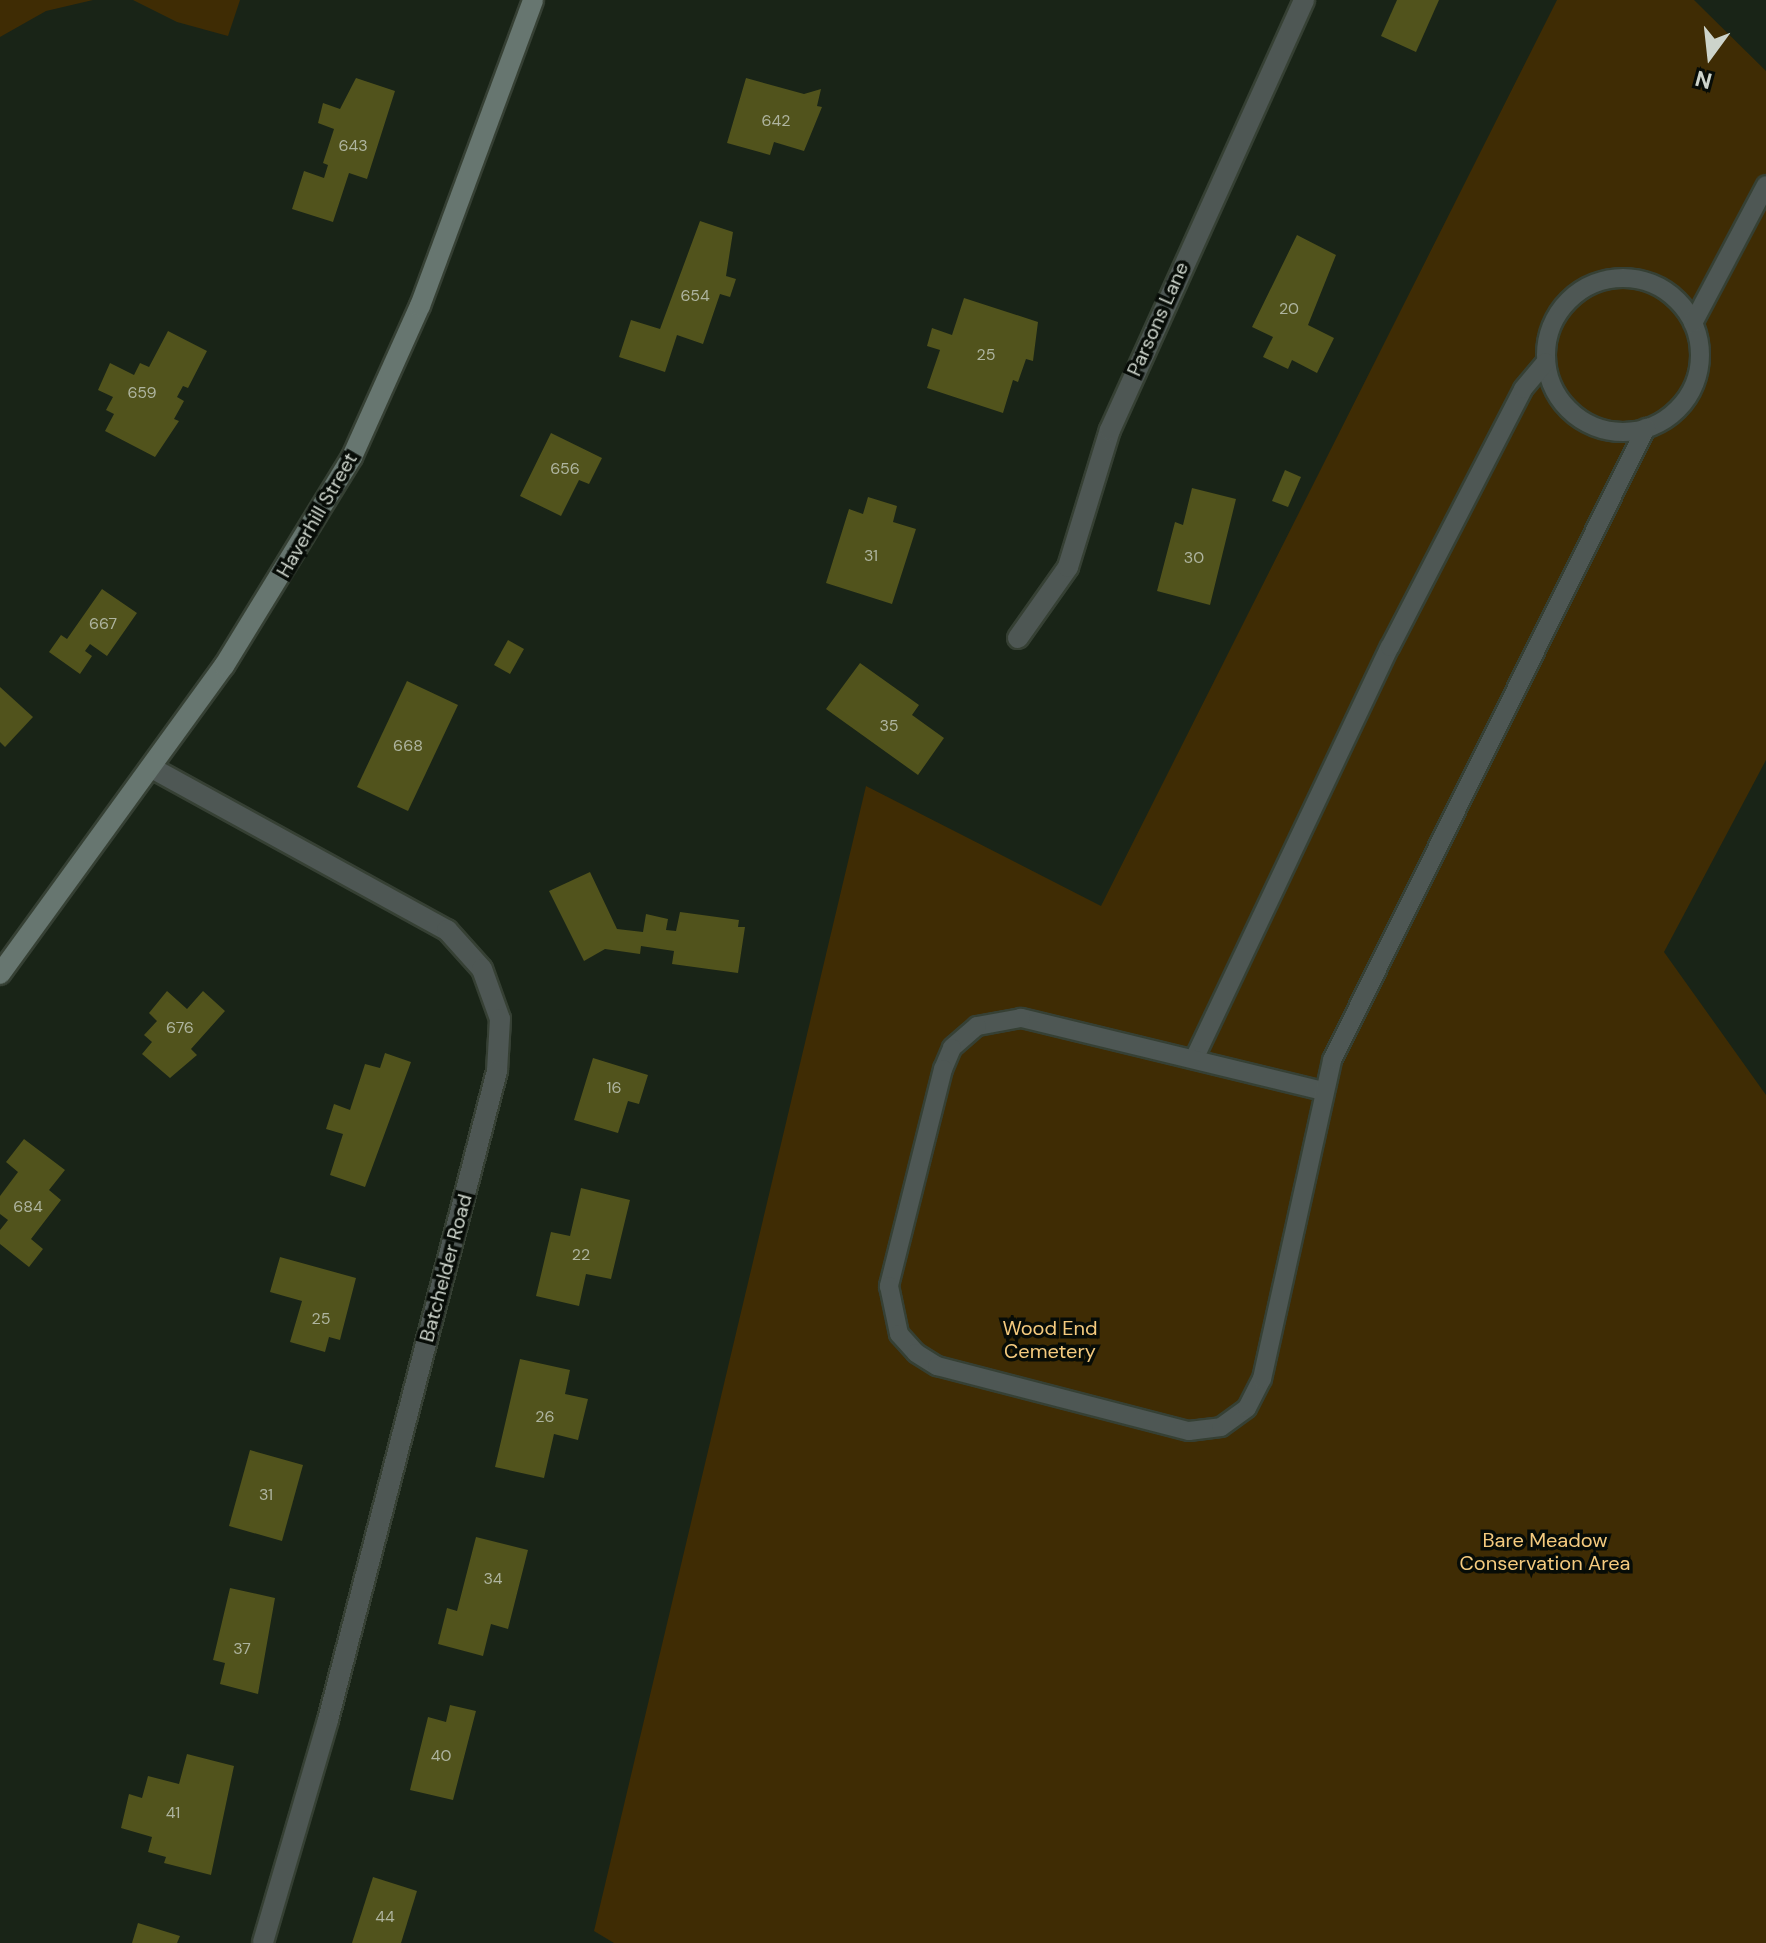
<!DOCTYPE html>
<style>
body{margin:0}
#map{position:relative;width:1766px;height:1943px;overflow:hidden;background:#192417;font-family:"DM Sans",sans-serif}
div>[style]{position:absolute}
.green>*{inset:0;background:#3f2c04}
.building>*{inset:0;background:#51531c}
.roads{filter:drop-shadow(2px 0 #364034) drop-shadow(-2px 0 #364034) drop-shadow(0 2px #364034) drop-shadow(0 -2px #364034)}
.service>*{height:18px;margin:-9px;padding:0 9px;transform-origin:9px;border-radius:9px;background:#4e5754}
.service>.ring{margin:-9px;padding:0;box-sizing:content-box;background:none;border:18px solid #4e5754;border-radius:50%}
.minor>*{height:20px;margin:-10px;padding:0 10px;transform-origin:10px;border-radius:10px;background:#4e5754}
.secondary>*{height:20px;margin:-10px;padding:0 10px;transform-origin:10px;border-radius:10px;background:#677670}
span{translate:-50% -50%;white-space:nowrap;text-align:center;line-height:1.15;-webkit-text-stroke:7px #070c07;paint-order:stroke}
.number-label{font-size:16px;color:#aeb49f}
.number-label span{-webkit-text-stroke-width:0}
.street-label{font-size:20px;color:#cdd4cb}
.park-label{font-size:20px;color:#f4ca7e}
.north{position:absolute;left:1670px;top:16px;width:80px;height:80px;-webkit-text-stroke:6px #070c07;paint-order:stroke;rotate:195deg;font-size:22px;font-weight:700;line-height:32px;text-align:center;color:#cdd4cb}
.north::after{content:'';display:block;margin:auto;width:28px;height:36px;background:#cdd4cb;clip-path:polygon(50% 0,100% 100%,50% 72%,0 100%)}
</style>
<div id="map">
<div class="green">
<div style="clip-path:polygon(0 0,93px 0,46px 11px,0 37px)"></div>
<div style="clip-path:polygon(133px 0,240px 0,228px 36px,177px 22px)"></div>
<div style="clip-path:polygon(1557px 0,1694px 0,1766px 71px,1766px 760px,1664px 952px,1766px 1095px,1766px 1943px,614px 1943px,594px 1931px,866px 786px,1101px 906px)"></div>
</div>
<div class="building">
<div style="clip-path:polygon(1397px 0,1439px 0,1416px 52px,1381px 36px)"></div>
<div style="clip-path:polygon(356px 78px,395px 91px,367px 179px,349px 173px,333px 222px,292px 209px,304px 171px,324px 178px,328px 165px,323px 163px,334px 129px,318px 123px,323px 103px,340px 109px)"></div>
<div style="clip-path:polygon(746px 78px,804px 94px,821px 89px,817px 106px,822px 107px,804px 151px,774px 142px,770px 155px,727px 143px)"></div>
<div style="clip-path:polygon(700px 221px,733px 232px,726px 276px,736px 279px,730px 297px,720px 294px,703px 344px,677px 335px,665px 372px,619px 357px,631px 320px,660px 329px)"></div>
<div style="clip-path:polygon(1297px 235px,1336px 255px,1308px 325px,1334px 338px,1317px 373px,1292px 360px,1288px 369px,1263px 357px,1273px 337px,1252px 327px)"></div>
<div style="clip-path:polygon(964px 298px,1038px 322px,1033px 361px,1026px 359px,1018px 382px,1013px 380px,1003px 413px,927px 388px,940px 350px,927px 346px,932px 328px,952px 335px)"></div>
<div style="clip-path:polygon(168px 331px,207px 351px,188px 388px,183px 386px,177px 397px,184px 401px,174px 419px,179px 421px,155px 457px,105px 431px,114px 414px,106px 410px,113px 397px,98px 390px,110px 363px,134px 375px,140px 363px,149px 367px)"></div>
<div style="clip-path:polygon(551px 433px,602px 458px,589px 484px,579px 480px,561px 516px,520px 496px)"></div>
<div style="clip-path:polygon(1285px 470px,1301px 477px,1288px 507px,1272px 501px)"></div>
<div style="clip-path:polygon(1192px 488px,1236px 499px,1210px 605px,1157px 591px,1175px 522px,1183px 525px)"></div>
<div style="clip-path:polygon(868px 497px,897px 506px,893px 522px,916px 529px,892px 604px,826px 583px,849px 509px,863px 514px)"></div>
<div style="clip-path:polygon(102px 589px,137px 613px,107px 656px,90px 644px,85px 651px,92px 656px,80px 674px,49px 652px,61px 635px,67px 639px)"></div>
<div style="clip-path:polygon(508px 640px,524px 649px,510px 674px,494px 665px)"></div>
<div style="clip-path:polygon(860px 663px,919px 705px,912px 715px,944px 738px,918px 775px,826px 709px)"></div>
<div style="clip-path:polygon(407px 681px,458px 705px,408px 811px,357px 787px)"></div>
<div style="clip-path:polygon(0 687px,33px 717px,5px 747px,0 742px)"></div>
<div style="clip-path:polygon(590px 872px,617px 929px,643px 932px,646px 914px,668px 919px,666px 930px,676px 931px,680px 912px,739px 920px,738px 927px,745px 927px,738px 973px,672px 964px,674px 951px,641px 946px,640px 954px,605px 949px,584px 961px,549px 891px)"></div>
<div style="clip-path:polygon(167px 991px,187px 1009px,203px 991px,225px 1011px,191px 1049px,197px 1055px,170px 1078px,142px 1054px,152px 1042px,144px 1035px,157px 1021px,149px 1013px)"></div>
<div style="clip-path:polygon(385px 1053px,411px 1062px,365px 1187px,330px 1175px,343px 1134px,326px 1129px,334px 1104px,350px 1110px,365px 1064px,380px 1068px)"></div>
<div style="clip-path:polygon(593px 1058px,648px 1075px,639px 1104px,628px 1101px,618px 1133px,574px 1120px)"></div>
<div style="clip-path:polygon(24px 1139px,65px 1170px,49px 1190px,61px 1200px,31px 1239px,43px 1249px,29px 1267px,0 1244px,0 1230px,8px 1220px,0 1214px,0 1196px,18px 1172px,6px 1162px)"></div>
<div style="clip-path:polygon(581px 1188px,630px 1200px,611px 1279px,586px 1274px,579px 1306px,536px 1296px,551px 1232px,570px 1236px)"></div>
<div style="clip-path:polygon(280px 1257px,356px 1278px,340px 1340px,329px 1337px,325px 1352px,290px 1342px,302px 1301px,270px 1292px)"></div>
<div style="clip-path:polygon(520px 1359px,570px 1370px,565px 1394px,588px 1399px,578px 1440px,554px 1434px,544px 1478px,495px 1467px)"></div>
<div style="clip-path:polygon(250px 1450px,303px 1465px,282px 1541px,229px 1526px)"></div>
<div style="clip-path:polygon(476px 1537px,528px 1550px,508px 1629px,491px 1624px,483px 1656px,438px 1644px,447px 1608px,457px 1611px)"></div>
<div style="clip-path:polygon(230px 1588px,275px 1598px,258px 1694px,220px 1684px,225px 1663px,213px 1660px)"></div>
<div style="clip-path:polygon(450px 1705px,476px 1711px,453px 1800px,410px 1790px,428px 1717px,446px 1722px)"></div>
<div style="clip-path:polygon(187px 1754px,234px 1766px,211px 1875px,164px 1863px,166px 1857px,148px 1852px,152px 1837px,121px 1828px,129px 1794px,142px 1798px,148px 1776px,179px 1784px)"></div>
<div style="clip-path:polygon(373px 1877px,417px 1891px,401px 1943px,352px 1943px)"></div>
<div style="clip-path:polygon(138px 1923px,180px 1936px,177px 1943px,132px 1943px)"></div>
</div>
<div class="roads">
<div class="service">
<div class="ring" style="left:1546px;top:278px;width:136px;height:136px"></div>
<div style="left:1693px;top:323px;width:156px;rotate:-62.1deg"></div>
<div style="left:1194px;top:1059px;width:456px;rotate:-64.6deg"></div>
<div style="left:1390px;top:647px;width:290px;rotate:-62.7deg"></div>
<div style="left:1523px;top:389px;width:35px;rotate:-50deg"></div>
<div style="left:1323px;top:1091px;width:311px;rotate:-166.4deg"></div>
<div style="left:1021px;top:1018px;width:45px;rotate:169.7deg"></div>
<div style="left:977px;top:1026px;width:33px;rotate:139deg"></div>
<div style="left:952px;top:1048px;width:23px;rotate:113deg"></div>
<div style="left:943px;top:1069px;width:224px;rotate:104deg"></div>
<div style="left:889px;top:1286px;width:49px;rotate:78.2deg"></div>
<div style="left:899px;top:1334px;width:25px;rotate:48deg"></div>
<div style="left:916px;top:1353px;width:25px;rotate:32deg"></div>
<div style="left:937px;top:1366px;width:260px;rotate:14.5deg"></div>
<div style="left:1189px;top:1431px;width:32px;rotate:-7deg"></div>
<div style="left:1221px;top:1427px;width:32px;rotate:-36deg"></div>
<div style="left:1247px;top:1408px;width:33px;rotate:-63deg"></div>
<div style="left:1262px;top:1379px;width:327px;rotate:-77.6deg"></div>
<div style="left:1332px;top:1060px;width:706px;rotate:-63.58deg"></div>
</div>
<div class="minor">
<div style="left:1018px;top:638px;width:87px;rotate:-54.8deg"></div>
<div style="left:1068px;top:567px;width:143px;rotate:-73deg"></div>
<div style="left:1110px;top:430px;width:472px;rotate:-65.7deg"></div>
<div style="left:152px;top:768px;width:337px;rotate:28.8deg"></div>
<div style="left:447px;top:930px;width:52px;rotate:48.1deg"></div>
<div style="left:482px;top:969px;width:53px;rotate:70.2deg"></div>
<div style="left:500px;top:1019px;width:52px;rotate:93.3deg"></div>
<div style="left:497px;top:1071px;width:671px;rotate:104.6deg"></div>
<div style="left:328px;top:1720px;width:232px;rotate:106.3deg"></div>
</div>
<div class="secondary">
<div style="left:0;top:974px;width:381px;rotate:-54deg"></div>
<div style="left:224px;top:666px;width:245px;rotate:-58.5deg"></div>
<div style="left:352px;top:457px;width:166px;rotate:-65.8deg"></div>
<div style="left:420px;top:306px;width:326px;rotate:-69.7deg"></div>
</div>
</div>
<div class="number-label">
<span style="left:776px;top:121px">642</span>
<span style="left:353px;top:146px">643</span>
<span style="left:695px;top:296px">654</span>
<span style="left:1289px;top:309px">20</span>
<span style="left:986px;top:355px">25</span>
<span style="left:142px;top:393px">659</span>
<span style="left:565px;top:469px">656</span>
<span style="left:871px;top:556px">31</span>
<span style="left:1194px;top:558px">30</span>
<span style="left:103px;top:624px">667</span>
<span style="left:889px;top:726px">35</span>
<span style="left:408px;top:746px">668</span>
<span style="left:180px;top:1028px">676</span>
<span style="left:614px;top:1088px">16</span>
<span style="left:28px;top:1207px">684</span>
<span style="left:581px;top:1255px">22</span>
<span style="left:321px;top:1319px">25</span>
<span style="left:545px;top:1417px">26</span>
<span style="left:266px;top:1495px">31</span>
<span style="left:493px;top:1579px">34</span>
<span style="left:242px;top:1649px">37</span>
<span style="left:441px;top:1756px">40</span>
<span style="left:173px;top:1813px">41</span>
<span style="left:385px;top:1917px">44</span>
</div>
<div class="street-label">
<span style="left:1158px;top:319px;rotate:-66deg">Parsons Lane</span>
<span style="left:317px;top:515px;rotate:-60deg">Haverhill Street</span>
<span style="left:446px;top:1268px;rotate:-75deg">Batchelder Road</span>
</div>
<div class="park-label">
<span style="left:1050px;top:1340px">Wood End<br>Cemetery</span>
<span style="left:1545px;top:1552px">Bare Meadow<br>Conservation Area</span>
</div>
<div class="north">N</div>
</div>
